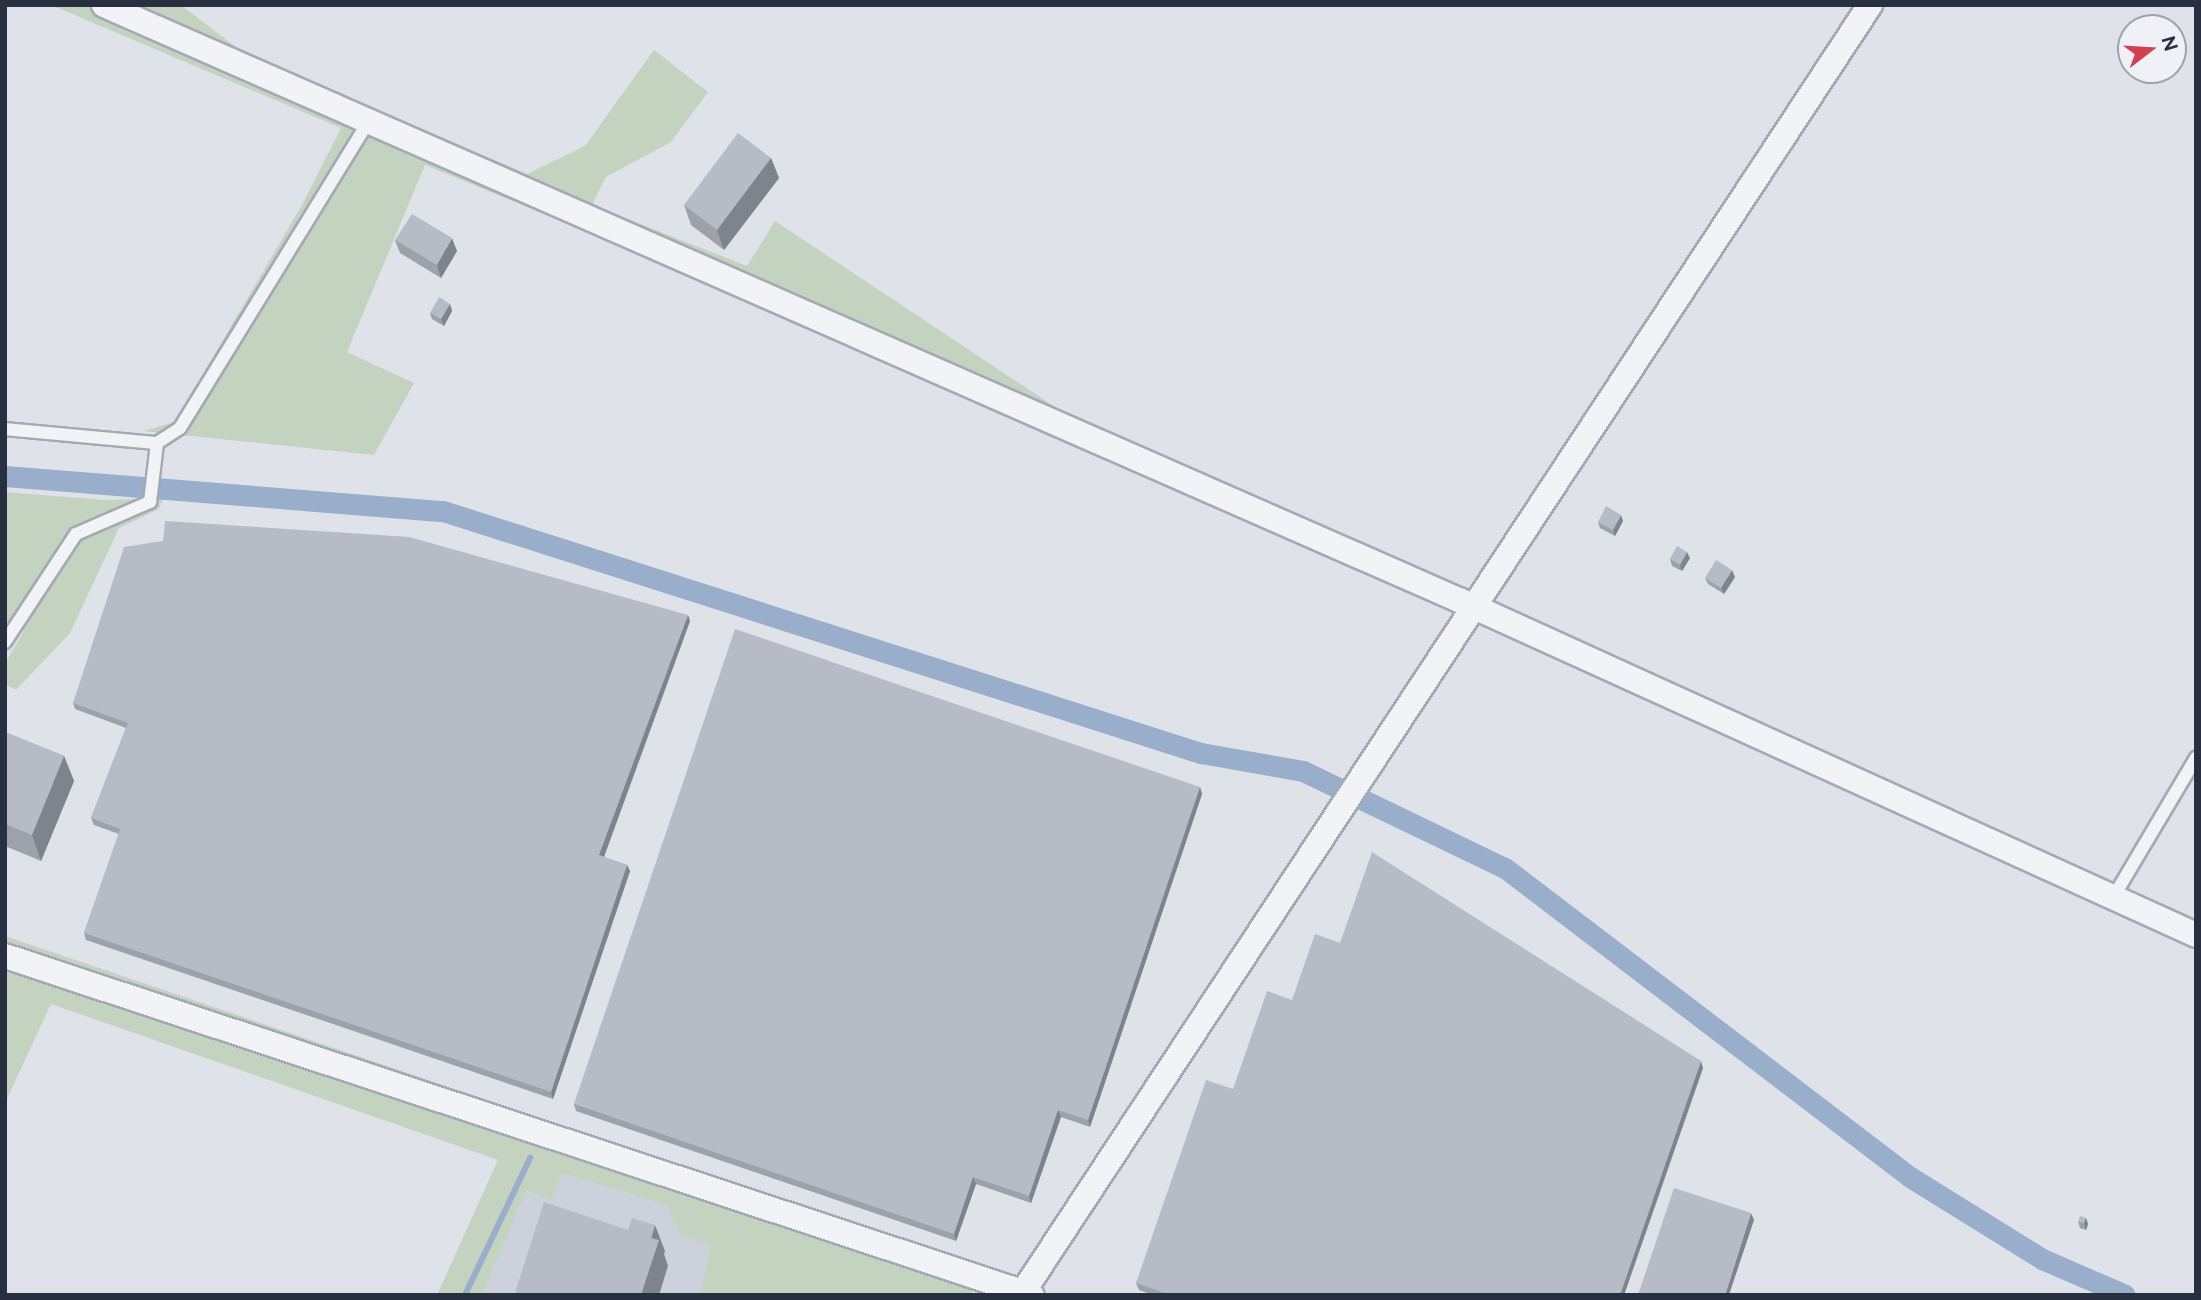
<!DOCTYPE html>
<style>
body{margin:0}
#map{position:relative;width:2201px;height:1300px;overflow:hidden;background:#dfe2e9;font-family:Raleway,sans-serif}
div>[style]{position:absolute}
.built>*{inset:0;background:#cdd1db}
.green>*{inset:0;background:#c4d3c0}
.stream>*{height:6px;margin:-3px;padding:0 3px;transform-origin:3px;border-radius:3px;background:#99aeca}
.canal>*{height:21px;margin:-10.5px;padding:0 10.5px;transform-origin:10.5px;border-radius:10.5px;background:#99aeca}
.roads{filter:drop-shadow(2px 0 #a4a9b3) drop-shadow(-2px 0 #a4a9b3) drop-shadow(0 2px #a4a9b3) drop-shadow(0 -2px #a4a9b3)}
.lane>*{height:12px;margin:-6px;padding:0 6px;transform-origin:6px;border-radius:6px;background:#f2f3f7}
.street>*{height:24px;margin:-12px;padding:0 12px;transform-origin:12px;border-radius:12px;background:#f2f3f7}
.wall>*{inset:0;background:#9da1aa}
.shaded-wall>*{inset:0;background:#7f838b}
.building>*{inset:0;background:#b6bbc6}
span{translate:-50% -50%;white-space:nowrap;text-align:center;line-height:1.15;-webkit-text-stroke:5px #eff1f6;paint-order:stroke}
.frame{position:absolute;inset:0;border:7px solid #282f40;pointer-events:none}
.north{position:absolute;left:2117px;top:14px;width:70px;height:70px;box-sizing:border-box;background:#eff1f6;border:2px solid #9fa3ad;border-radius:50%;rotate:73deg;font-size:19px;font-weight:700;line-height:28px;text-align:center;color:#282f40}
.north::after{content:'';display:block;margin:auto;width:24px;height:32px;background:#d1414f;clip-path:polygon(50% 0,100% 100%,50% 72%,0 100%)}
</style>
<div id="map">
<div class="built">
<div style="clip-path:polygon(562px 1173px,666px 1205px,681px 1235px,712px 1246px,700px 1295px,482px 1295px,526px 1190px)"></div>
</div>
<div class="green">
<div style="clip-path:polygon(51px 5px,181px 5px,241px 51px,527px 174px,585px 146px,654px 50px,708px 92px,671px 142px,606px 177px,592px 205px,747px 266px,775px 221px,1058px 409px,1044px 433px,783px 312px,425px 165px,347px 352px,414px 383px,374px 455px,143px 431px,175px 422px,302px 205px,341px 128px)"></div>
<div style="clip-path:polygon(5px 492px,105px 500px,163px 498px,159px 509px,119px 528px,70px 633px,16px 690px,5px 684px,5px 663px,24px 631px,5px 621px)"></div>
<div style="clip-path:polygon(5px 936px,973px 1265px,972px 1295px,700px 1295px,711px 1246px,681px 1235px,666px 1205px,562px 1173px,552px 1199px,526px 1191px,482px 1295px,437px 1295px,498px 1160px,51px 1004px,5px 1103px)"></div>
</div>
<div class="stream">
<div style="left:465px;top:1295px;width:152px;rotate:-64.6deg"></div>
</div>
<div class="canal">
<div style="left:5px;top:476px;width:439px;rotate:4.6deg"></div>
<div style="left:443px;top:511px;width:796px;rotate:17.71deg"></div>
<div style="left:1201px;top:753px;width:104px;rotate:10deg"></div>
<div style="left:1303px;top:771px;width:224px;rotate:25.7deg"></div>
<div style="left:1505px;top:868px;width:509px;rotate:37.34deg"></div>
<div style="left:1910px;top:1177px;width:155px;rotate:31.8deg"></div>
<div style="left:2042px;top:1259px;width:90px;rotate:23.4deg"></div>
</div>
<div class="roads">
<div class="lane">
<div style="left:5px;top:429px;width:153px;rotate:5.3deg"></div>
<div style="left:5px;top:642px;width:129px;rotate:-56.7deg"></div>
<div style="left:76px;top:534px;width:81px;rotate:-23.4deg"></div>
<div style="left:150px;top:502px;width:59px;rotate:-83.2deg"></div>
<div style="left:157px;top:443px;width:27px;rotate:-33deg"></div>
<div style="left:180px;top:428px;width:357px;rotate:-58.4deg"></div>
<div style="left:2114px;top:896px;width:161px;rotate:-59.3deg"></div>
</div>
<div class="street">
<div style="left:104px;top:5px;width:1480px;rotate:23.71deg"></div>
<div style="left:1459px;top:600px;width:810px;rotate:24.44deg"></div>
<div style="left:5px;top:956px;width:1081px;rotate:18.28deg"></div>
<div style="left:1023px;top:1292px;width:1541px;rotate:-56.65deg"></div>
</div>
</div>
<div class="wall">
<div style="clip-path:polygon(771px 158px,779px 178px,724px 250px,691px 225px,684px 205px)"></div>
<div style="clip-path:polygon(395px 240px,457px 251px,441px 278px,400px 253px)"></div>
<div style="clip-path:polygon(450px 304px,452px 311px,444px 326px,432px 319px,430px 313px)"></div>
<div style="clip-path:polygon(1623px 521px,1615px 536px,1600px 528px,1598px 522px)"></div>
<div style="clip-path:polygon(1690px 558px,1682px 571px,1672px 566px,1670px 559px)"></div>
<div style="clip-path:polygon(1735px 577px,1724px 594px,1708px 584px,1705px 578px)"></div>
<div style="clip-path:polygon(688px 615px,690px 621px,604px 857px,627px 865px,630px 871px,553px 1099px,86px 940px,84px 933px,119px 834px,94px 825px,91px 818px,126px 728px,75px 709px,73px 703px)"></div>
<div style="clip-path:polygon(5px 732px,64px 756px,74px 781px,41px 861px,5px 846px)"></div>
<div style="clip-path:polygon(1200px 787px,1202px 794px,1090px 1127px,1061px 1117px,1031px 1203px,976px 1184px,956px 1241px,576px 1111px,574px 1104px)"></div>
<div style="clip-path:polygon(1292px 1000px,1703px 1068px,1624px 1295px,1153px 1295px,1139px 1290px,1136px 1283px,1233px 1089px)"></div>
<div style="clip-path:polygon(2086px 1218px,2088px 1224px,2086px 1230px,2080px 1228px,2078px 1222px)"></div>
</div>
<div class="shaded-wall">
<div style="clip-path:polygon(771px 158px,779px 178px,724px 250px,717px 230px)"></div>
<div style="clip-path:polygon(452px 238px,457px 251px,441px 278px,437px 265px)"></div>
<div style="clip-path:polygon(450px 304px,452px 311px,444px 326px,441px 319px)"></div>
<div style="clip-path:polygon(1621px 515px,1623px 521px,1615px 536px,1613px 530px)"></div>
<div style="clip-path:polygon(1687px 552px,1690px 558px,1682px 571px,1680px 565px)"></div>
<div style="clip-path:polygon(1732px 570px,1735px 577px,1724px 594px,1721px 588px)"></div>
<div style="clip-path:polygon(688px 615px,690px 621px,602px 862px,599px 855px)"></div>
<div style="clip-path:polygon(64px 756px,74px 781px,41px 861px,32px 835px)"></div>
<div style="clip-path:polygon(1200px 787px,1202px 794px,1090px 1127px,1088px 1120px)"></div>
<div style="clip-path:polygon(627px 865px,630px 871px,553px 1099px,551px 1092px)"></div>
<div style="clip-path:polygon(1701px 1061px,1703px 1068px,1624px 1295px,1620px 1295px)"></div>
<div style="clip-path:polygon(1058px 1110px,1061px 1117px,1031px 1203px,1029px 1196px)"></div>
<div style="clip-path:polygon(973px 1177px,976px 1184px,956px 1241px,954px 1234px)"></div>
<div style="clip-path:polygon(1751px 1213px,1754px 1220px,1729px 1295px,1725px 1295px)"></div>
<div style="clip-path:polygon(2086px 1218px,2088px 1224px,2086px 1230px,2084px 1223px)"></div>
<div style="clip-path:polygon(655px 1225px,665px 1251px,664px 1254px,668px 1266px,659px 1295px,641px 1295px,651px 1238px)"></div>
</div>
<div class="building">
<div style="clip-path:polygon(738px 133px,771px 158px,717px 230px,684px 205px)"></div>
<div style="clip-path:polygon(412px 214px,452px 238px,437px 265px,395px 240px)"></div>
<div style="clip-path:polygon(439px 297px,450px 304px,441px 319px,430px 313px)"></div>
<div style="clip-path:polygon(1606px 506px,1621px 515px,1613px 530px,1598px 522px)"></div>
<div style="clip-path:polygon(165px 521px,409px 537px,688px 615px,599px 855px,627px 865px,551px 1092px,84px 933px,120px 829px,91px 818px,128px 723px,73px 703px,124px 547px,163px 541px)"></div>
<div style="clip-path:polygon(1677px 546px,1687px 552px,1680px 565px,1670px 559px)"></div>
<div style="clip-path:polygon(1716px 560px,1732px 570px,1721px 588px,1705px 578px)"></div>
<div style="clip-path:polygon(735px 629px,1200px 787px,1088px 1120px,1058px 1110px,1029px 1196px,973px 1177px,954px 1234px,574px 1104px)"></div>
<div style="clip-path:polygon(5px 732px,64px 756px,32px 835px,5px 824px)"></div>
<div style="clip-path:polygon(1372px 852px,1701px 1061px,1620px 1295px,1170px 1295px,1136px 1283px,1206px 1080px,1233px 1089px,1267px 991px,1292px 1000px,1315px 934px,1340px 943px)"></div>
<div style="clip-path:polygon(1674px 1188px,1751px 1213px,1725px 1295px,1638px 1295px)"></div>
<div style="clip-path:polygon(544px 1202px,628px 1230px,632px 1218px,655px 1225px,651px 1238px,659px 1240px,641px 1295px,521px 1295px,515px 1293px)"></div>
<div style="clip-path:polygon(2080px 1216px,2086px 1218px,2084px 1223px,2078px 1222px)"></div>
</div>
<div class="frame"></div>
<div class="north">N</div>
</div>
